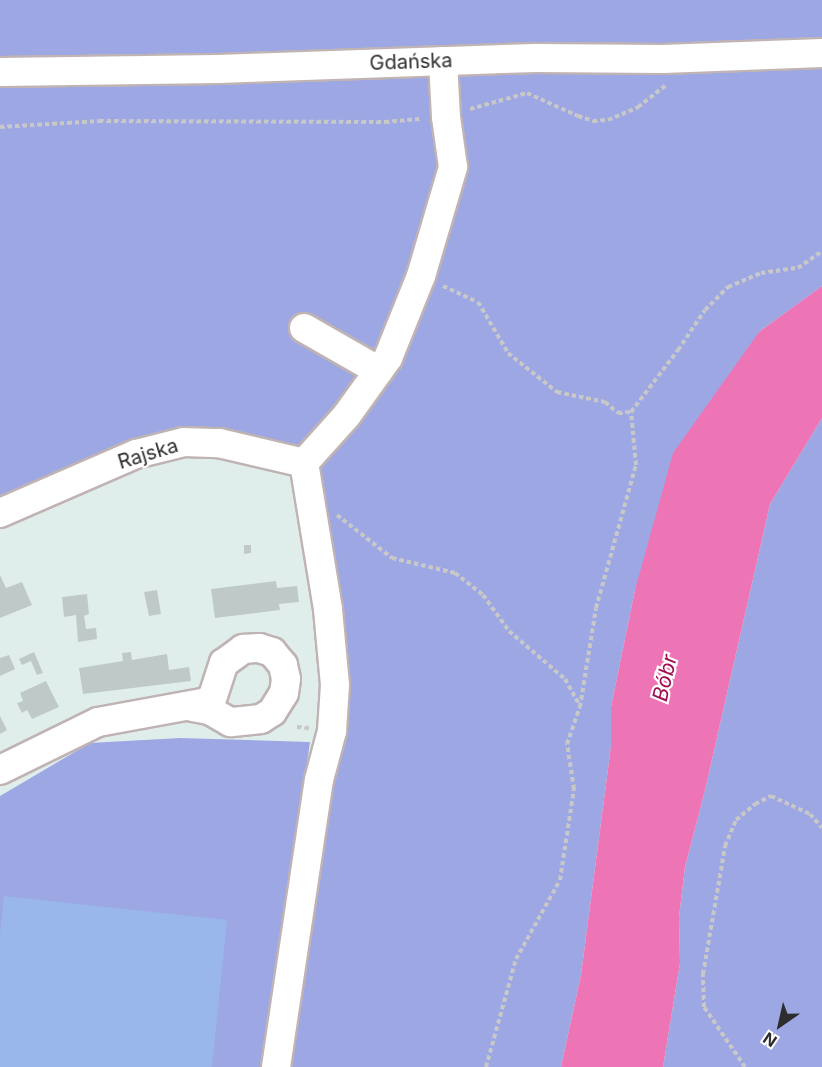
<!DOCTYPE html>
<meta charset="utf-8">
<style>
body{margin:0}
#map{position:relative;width:822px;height:1067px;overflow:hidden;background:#e0eeeb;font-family:Inter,sans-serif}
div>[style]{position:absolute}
.green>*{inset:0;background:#9da7e4}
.pitch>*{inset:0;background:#99b7eb}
.water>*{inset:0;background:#ee75b5}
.building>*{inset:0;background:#bfcac8}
.path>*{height:4px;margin-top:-2px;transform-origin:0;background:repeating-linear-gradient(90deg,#c8c8c8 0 4.5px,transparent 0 7.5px)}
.roads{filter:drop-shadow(2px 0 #c0b3b3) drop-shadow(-2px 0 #c0b3b3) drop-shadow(0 2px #c0b3b3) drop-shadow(0 -2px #c0b3b3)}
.minor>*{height:28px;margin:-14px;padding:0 14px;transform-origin:14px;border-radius:14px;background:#fff}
span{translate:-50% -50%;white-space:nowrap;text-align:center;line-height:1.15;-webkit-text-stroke:4.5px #fff;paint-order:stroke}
.street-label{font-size:20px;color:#2d2d2d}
.water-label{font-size:21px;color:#9f0f4f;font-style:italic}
.north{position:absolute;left:750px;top:995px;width:60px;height:60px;-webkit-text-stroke:4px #fff;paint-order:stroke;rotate:214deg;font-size:16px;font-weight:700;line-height:24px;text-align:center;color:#2d2d2d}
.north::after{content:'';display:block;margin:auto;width:21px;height:27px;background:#2d2d2d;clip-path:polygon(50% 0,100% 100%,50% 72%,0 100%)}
</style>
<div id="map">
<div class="green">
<div style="clip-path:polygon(0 0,822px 0,822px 286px,759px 332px,635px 590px,611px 707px,611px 746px,581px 975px,561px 1067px,276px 1067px,332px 732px,304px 463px,184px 442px,0 513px)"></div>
<div style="clip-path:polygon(822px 418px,822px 1067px,663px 1067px,680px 963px,679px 917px,685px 867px,705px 790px,770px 504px)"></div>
<div style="clip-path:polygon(180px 738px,310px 742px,263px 1067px,0 1067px,0 796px,90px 743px)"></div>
</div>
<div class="pitch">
<div style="clip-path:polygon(4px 896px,227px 920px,212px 1067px,0 1067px,0 934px)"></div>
</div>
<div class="water">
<div style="clip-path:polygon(822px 286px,822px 418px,770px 504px,705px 790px,685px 867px,679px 917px,680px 963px,663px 1067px,561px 1067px,581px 975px,611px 746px,611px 707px,635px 590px,673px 453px,759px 332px)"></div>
</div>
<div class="building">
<div style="clip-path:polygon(244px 545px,251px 545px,251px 553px,244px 554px)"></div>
<div style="clip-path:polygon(0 575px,6px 588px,22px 582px,32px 605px,0 618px)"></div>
<div style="clip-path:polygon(276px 581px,277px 588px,297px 586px,299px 602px,279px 604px,280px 610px,215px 618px,211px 589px)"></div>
<div style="clip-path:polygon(157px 590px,161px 614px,149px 616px,144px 592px)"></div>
<div style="clip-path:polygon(87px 594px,89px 614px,84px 616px,86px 629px,96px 628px,97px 639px,78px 642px,76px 615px,64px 617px,62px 597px)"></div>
<div style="clip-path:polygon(34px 652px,43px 673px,37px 675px,31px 661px,22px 665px,19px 659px)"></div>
<div style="clip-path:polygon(131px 652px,132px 660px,167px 654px,169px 670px,189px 667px,191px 681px,83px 694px,79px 668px,123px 661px,122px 653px)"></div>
<div style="clip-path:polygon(9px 655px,15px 669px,0 676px,0 658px)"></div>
<div style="clip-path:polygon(46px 681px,59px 707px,32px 719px,27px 710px,22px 713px,17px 703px,23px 701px,20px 693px)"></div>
<div style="clip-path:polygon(0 716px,7px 730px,0 734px)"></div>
</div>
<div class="path">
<div style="left:470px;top:109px;width:59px;rotate:-15.7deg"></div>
<div style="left:527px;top:93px;width:56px;rotate:24.3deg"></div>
<div style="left:578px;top:116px;width:16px;rotate:18deg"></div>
<div style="left:593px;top:121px;width:15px;rotate:-4deg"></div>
<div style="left:608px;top:120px;width:33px;rotate:-23deg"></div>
<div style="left:638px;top:107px;width:36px;rotate:-38deg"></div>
<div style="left:0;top:127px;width:99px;rotate:-3.5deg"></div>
<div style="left:99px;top:121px;width:286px;rotate:0.2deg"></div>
<div style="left:385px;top:122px;width:37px;rotate:-5deg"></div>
<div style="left:443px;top:286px;width:38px;rotate:25deg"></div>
<div style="left:478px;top:302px;width:59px;rotate:59.5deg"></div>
<div style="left:508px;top:353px;width:63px;rotate:38.5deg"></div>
<div style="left:557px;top:392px;width:49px;rotate:11.8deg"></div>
<div style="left:605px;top:402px;width:17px;rotate:40deg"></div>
<div style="left:618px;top:413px;width:13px;rotate:-4deg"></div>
<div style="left:631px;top:412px;width:78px;rotate:-52.8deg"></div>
<div style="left:678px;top:350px;width:48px;rotate:-56deg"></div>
<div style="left:705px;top:310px;width:33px;rotate:-45deg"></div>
<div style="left:728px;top:287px;width:36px;rotate:-23deg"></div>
<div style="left:761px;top:273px;width:37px;rotate:-8deg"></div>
<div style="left:798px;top:268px;width:29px;rotate:-35deg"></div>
<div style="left:337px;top:515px;width:70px;rotate:38deg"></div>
<div style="left:392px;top:558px;width:65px;rotate:13.4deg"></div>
<div style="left:455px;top:573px;width:36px;rotate:38deg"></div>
<div style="left:483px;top:595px;width:44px;rotate:54.2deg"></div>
<div style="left:509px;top:631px;width:74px;rotate:40.6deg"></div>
<div style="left:565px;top:679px;width:31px;rotate:61deg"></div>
<div style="left:297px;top:727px;width:12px;rotate:5deg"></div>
<div style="left:486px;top:1067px;width:112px;rotate:-74.5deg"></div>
<div style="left:516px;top:959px;width:90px;rotate:-60.9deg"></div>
<div style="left:560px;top:880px;width:92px;rotate:-81.3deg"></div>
<div style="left:574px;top:789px;width:46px;rotate:-98.8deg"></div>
<div style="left:567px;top:744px;width:39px;rotate:-71deg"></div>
<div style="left:580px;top:707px;width:100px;rotate:-80.8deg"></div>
<div style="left:596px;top:608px;width:148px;rotate:-74.4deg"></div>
<div style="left:636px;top:465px;width:53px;rotate:-95.4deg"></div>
<div style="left:745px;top:1067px;width:73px;rotate:-124.3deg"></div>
<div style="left:704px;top:1007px;width:33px;rotate:-92deg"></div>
<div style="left:703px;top:974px;width:130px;rotate:-80.2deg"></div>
<div style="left:725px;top:846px;width:28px;rotate:-67deg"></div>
<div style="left:736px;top:820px;width:25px;rotate:-40deg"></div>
<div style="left:755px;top:804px;width:18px;rotate:-27deg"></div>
<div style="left:771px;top:796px;width:43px;rotate:24.8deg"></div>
<div style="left:810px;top:814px;width:18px;rotate:49deg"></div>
</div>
<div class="roads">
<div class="minor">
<div style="left:0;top:72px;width:218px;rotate:-0.8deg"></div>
<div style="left:218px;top:69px;width:318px;rotate:-2deg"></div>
<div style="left:536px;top:58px;width:127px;rotate:0.5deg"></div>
<div style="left:663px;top:59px;width:159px;rotate:-2.2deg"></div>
<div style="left:304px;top:328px;width:86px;rotate:29.8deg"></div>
<div style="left:304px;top:463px;width:64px;rotate:-48.1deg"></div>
<div style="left:347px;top:415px;width:70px;rotate:-54.3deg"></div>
<div style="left:388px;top:358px;width:88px;rotate:-68.1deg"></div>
<div style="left:421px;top:276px;width:114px;rotate:-73.6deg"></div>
<div style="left:453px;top:167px;width:50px;rotate:-98deg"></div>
<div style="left:446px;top:117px;width:56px;rotate:-93.1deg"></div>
<div style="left:0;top:513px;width:148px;rotate:-23.5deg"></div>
<div style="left:136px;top:454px;width:49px;rotate:-14deg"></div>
<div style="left:184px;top:442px;width:35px;rotate:2deg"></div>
<div style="left:219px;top:443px;width:87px;rotate:13.2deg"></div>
<div style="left:0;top:770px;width:109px;rotate:-26.1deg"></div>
<div style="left:98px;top:722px;width:111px;rotate:-10.4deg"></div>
<div style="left:207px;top:702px;width:8px;rotate:-45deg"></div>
<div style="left:213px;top:696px;width:35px;rotate:-72deg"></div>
<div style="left:224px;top:663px;width:24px;rotate:-36deg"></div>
<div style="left:243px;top:649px;width:16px;rotate:-4deg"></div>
<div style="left:259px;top:648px;width:14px;rotate:17deg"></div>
<div style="left:272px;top:652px;width:17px;rotate:50deg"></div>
<div style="left:283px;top:665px;width:14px;rotate:78deg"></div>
<div style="left:286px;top:679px;width:14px;rotate:98deg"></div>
<div style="left:284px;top:693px;width:22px;rotate:122deg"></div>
<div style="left:272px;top:712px;width:13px;rotate:148deg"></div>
<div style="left:261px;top:719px;width:31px;rotate:174deg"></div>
<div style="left:230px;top:722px;width:24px;rotate:-150deg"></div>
<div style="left:209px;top:710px;width:17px;rotate:-170deg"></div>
<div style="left:276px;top:1067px;width:290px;rotate:-81.5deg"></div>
<div style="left:319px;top:780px;width:51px;rotate:-75.1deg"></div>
<div style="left:332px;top:731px;width:46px;rotate:-86.3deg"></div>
<div style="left:335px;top:685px;width:76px;rotate:-95.3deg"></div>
<div style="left:328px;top:609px;width:148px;rotate:-99.3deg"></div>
</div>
</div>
<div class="street-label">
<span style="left:411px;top:62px;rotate:-2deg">Gdańska</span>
<span style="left:148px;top:454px;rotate:-17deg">Rajska</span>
</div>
<div class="water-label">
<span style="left:665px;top:678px;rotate:-77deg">Bóbr</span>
</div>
<div class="north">N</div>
</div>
